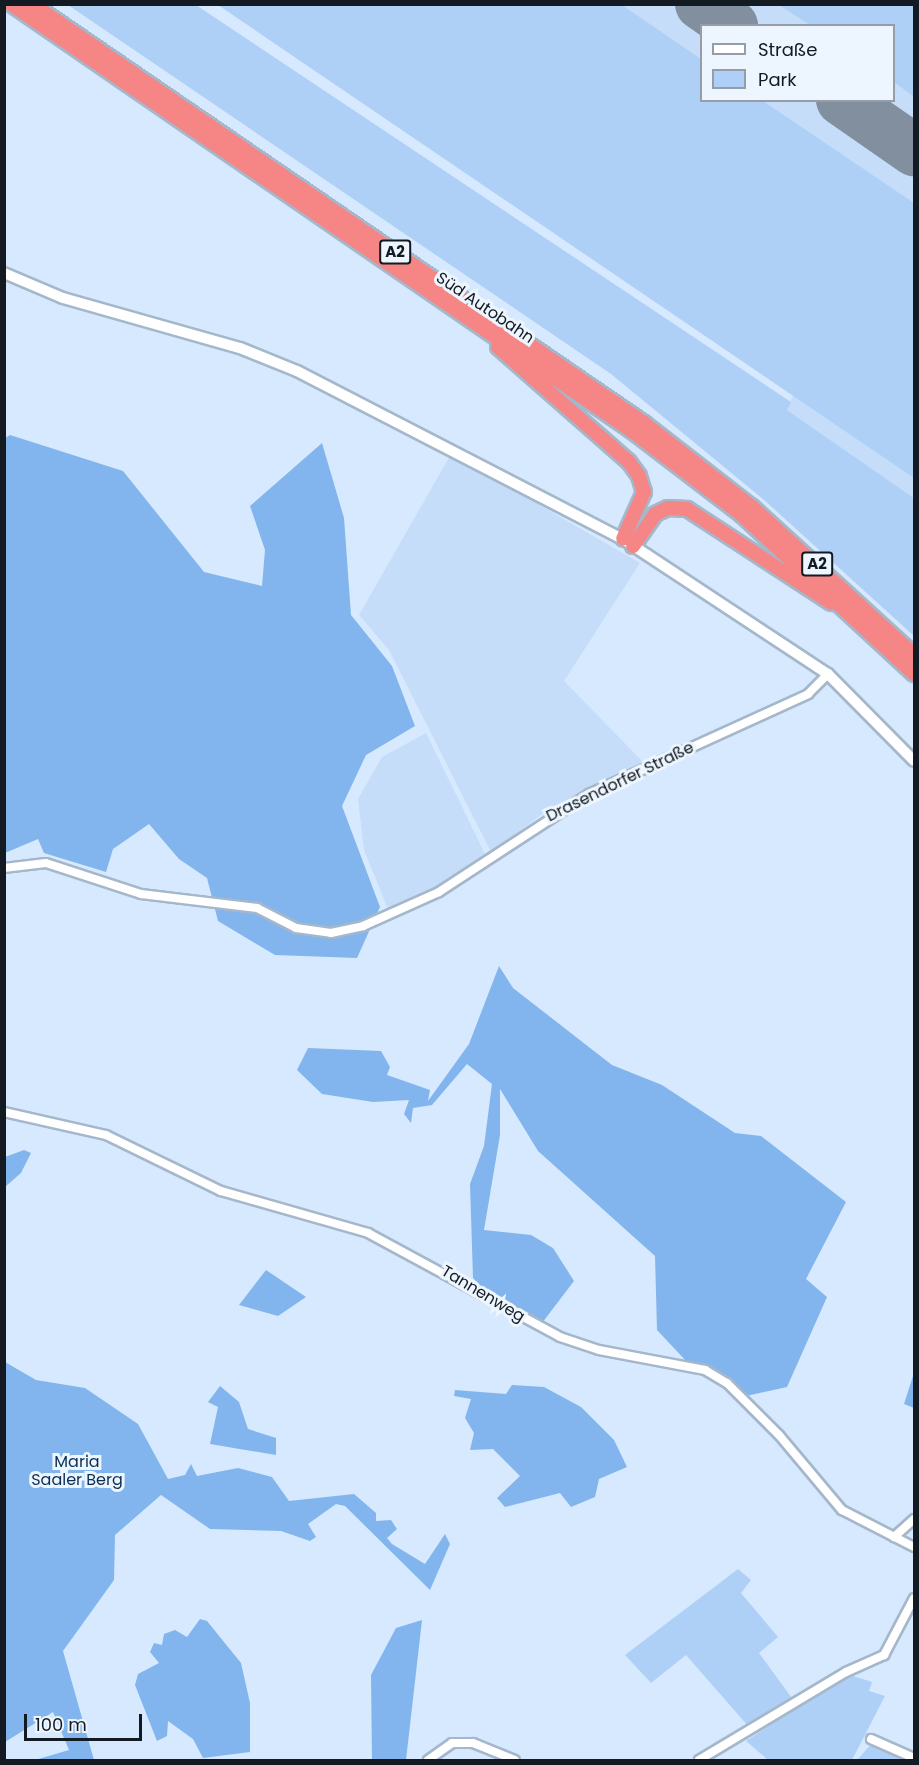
<!DOCTYPE html>
<meta charset="utf-8">
<style>
body{margin:0}
#map{position:relative;width:919px;height:1765px;overflow:hidden;background:#d6e9fe;font-family:Poppins,sans-serif}
div>[style]{position:absolute}
.built>*{inset:0;background:#c5ddf9}
.green>*{inset:0;background:#afd0f6}
.forest>*{inset:0;background:#82b5ed}
.runway>*{height:52px;margin:-26px;padding:0 26px;transform-origin:26px;border-radius:26px;background:#818f9e}
.roads{filter:drop-shadow(2px 0 #a5b7cb) drop-shadow(-2px 0 #a5b7cb) drop-shadow(0 2px #a5b7cb) drop-shadow(0 -2px #a5b7cb)}
.minor>*{height:8px;margin:-4px;padding:0 4px;transform-origin:4px;border-radius:4px;background:#fff}
.secondary>*{height:10px;margin:-5px;padding:0 5px;transform-origin:5px;border-radius:5px;background:#fff}
.motorway>*{height:14px;margin:-7px;padding:0 7px;transform-origin:7px;border-radius:7px;background:#f68585}
span{translate:-50% -50%;white-space:nowrap;text-align:center;line-height:1.15;-webkit-text-stroke:6px #edf5fe;paint-order:stroke}
.shield-label span{padding:2px 4px;background:#edf5fe;border:2px solid;border-radius:4px;-webkit-text-stroke-width:0}
.shield-label{font-size:15px;color:#131a21;font-weight:700}
.street-label{font-size:16px;color:#131a21}
.park-label{font-size:16px;color:#0a2f53}
.frame{position:absolute;inset:0;border:6px solid #131a21;pointer-events:none}
.legend{position:absolute;left:700px;top:24px;width:195px;height:78px;box-sizing:border-box;background:#edf5fe;border:2px solid #969da6;margin:0;padding:8px 10px;list-style:none;font-size:18px;color:#131a21}
.legend li{display:flex;align-items:center;gap:12px;height:30px}
.legend b{width:30px;border:2px solid #969da6}
.scale{position:absolute;left:24px;top:1714px;width:118px;height:27px;box-sizing:border-box;border:3px solid #131a21;border-top:0;padding-left:8px;font-size:18px;line-height:21px;white-space:nowrap;color:#131a21;-webkit-text-stroke:4px #edf5fe;paint-order:stroke}
</style>
<div id="map">
<div class="built">
<div style="clip-path:polygon(evenodd,405px 5px,914px 5px,914px 498px,787px 410px,834px 297px,405px 5px,702px 26px,894px 26px,894px 100px,702px 100px,702px 26px)"></div>
<div style="clip-path:polygon(451px 454px,640px 563px,564px 681px,645px 764px,541px 815px,491px 852px,389px 650px,359px 615px)"></div>
<div style="clip-path:polygon(426px 733px,485px 854px,445px 885px,388px 909px,364px 850px,358px 799px,382px 757px)"></div>
</div>
<div class="green">
<div style="clip-path:polygon(68px 5px,196px 5px,791px 402px,787px 410px,914px 498px,914px 636px,763px 499px,611px 374px)"></div>
<div style="clip-path:polygon(218px 5px,622px 5px,701px 59px,702px 100px,763px 101px,914px 203px,914px 478px)"></div>
<div style="clip-path:polygon(779px 5px,914px 5px,914px 97px,894px 82px,894px 26px,810px 25px)"></div>
<div style="clip-path:polygon(738px 1569px,751px 1580px,741px 1593px,778px 1637px,759px 1653px,794px 1701px,749px 1727px,686px 1655px,651px 1683px,625px 1655px)"></div>
<div style="clip-path:polygon(847px 1674px,872px 1682px,869px 1691px,885px 1696px,852px 1760px,768px 1760px,746px 1741px)"></div>
<div style="clip-path:polygon(872px 1743px,912px 1760px,857px 1760px)"></div>
</div>
<div class="forest">
<div style="clip-path:polygon(10px 435px,123px 471px,204px 572px,262px 586px,265px 550px,250px 506px,322px 443px,344px 518px,351px 615px,392px 666px,415px 726px,366px 755px,342px 806px,380px 907px,357px 958px,275px 955px,218px 921px,207px 878px,179px 859px,149px 824px,113px 849px,106px 872px,44px 853px,38px 839px,5px 853px,5px 438px)"></div>
<div style="clip-path:polygon(499px 966px,513px 988px,612px 1065px,662px 1085px,735px 1133px,761px 1136px,846px 1202px,806px 1279px,827px 1297px,787px 1387px,746px 1396px,719px 1371px,687px 1362px,657px 1330px,655px 1256px,538px 1151px,500px 1089px,500px 1135px,484px 1230px,531px 1235px,553px 1248px,574px 1281px,542px 1323px,484px 1289px,473px 1278px,470px 1184px,484px 1146px,492px 1084px,467px 1064px,432px 1105px,413px 1108px,411px 1123px,404px 1114px,409px 1100px,373px 1102px,322px 1094px,297px 1070px,308px 1048px,381px 1051px,390px 1067px,387px 1075px,430px 1090px,428px 1101px,469px 1044px)"></div>
<div style="clip-path:polygon(24px 1150px,31px 1153px,21px 1173px,5px 1187px,5px 1157px)"></div>
<div style="clip-path:polygon(266px 1270px,306px 1297px,278px 1316px,239px 1305px)"></div>
<div style="clip-path:polygon(5px 1362px,36px 1380px,85px 1388px,138px 1424px,168px 1479px,185px 1475px,191px 1464px,197px 1476px,238px 1468px,272px 1477px,289px 1501px,354px 1494px,376px 1513px,376px 1521px,391px 1520px,397px 1529px,387px 1538px,392px 1544px,425px 1564px,445px 1534px,450px 1544px,430px 1590px,345px 1506px,336px 1504px,308px 1524px,316px 1537px,310px 1541px,281px 1531px,210px 1529px,161px 1495px,115px 1535px,114px 1580px,63px 1651px,94px 1760px,35px 1760px,69px 1750px,53px 1712px,5px 1742px)"></div>
<div style="clip-path:polygon(914px 1373px,914px 1408px,904px 1404px)"></div>
<div style="clip-path:polygon(512px 1385px,544px 1387px,581px 1407px,614px 1440px,627px 1467px,599px 1479px,595px 1497px,571px 1507px,560px 1493px,505px 1507px,497px 1498px,520px 1476px,493px 1449px,470px 1450px,474px 1433px,465px 1418px,471px 1399px,454px 1396px,455px 1390px,506px 1394px)"></div>
<div style="clip-path:polygon(220px 1386px,239px 1402px,248px 1429px,276px 1438px,276px 1455px,210px 1444px,218px 1407px,208px 1402px)"></div>
<div style="clip-path:polygon(200px 1619px,207px 1621px,241px 1663px,250px 1703px,250px 1752px,203px 1758px,193px 1739px,168px 1721px,167px 1736px,157px 1741px,135px 1685px,138px 1674px,159px 1663px,150px 1652px,154px 1643px,162px 1645px,164px 1634px,175px 1630px,187px 1637px)"></div>
<div style="clip-path:polygon(422px 1620px,406px 1760px,372px 1760px,371px 1675px,396px 1628px)"></div>
</div>
<div class="runway">
<div style="left:701px;top:4px;width:38px;rotate:35deg"></div>
<div style="left:842px;top:100px;width:88px;rotate:34.8deg"></div>
</div>
<div class="roads">
<div class="minor">
<div style="left:4px;top:868px;width:42px;rotate:-6.8deg"></div>
<div style="left:46px;top:863px;width:100px;rotate:18.1deg"></div>
<div style="left:141px;top:894px;width:117px;rotate:6.9deg"></div>
<div style="left:257px;top:908px;width:44px;rotate:27.1deg"></div>
<div style="left:296px;top:928px;width:35px;rotate:8deg"></div>
<div style="left:331px;top:933px;width:33px;rotate:-12deg"></div>
<div style="left:363px;top:926px;width:83px;rotate:-24.1deg"></div>
<div style="left:439px;top:892px;width:179px;rotate:-33.2deg"></div>
<div style="left:589px;top:794px;width:241px;rotate:-24.5deg"></div>
<div style="left:808px;top:694px;width:28px;rotate:-45deg"></div>
<div style="left:4px;top:1112px;width:105px;rotate:12.7deg"></div>
<div style="left:106px;top:1135px;width:128px;rotate:26deg"></div>
<div style="left:221px;top:1191px;width:153px;rotate:15.9deg"></div>
<div style="left:368px;top:1233px;width:218px;rotate:28.4deg"></div>
<div style="left:560px;top:1337px;width:41px;rotate:18.4deg"></div>
<div style="left:599px;top:1350px;width:108px;rotate:10.7deg"></div>
<div style="left:705px;top:1370px;width:26px;rotate:31deg"></div>
<div style="left:727px;top:1383px;width:74px;rotate:45deg"></div>
<div style="left:779px;top:1435px;width:98px;rotate:50deg"></div>
<div style="left:842px;top:1510px;width:81px;rotate:27.2deg"></div>
<div style="left:894px;top:1537px;width:27px;rotate:-42deg"></div>
<div style="left:871px;top:1739px;width:47px;rotate:23.8deg"></div>
<div style="left:428px;top:1760px;width:29px;rotate:-35deg"></div>
<div style="left:452px;top:1743px;width:21px"></div>
<div style="left:473px;top:1743px;width:45px;rotate:22deg"></div>
<div style="left:699px;top:1760px;width:171px;rotate:-30.9deg"></div>
<div style="left:846px;top:1672px;width:42px;rotate:-24.1deg"></div>
<div style="left:884px;top:1655px;width:64px;rotate:-62.2deg"></div>
</div>
<div class="secondary">
<div style="left:4px;top:273px;width:64px;rotate:23deg"></div>
<div style="left:63px;top:298px;width:184px;rotate:15.8deg"></div>
<div style="left:240px;top:348px;width:61px;rotate:22deg"></div>
<div style="left:297px;top:371px;width:367px;rotate:27.3deg"></div>
<div style="left:623px;top:539px;width:245px;rotate:33.4deg"></div>
<div style="left:828px;top:674px;width:122px;rotate:45.3deg"></div>
</div>
<div class="motorway">
<div style="left:11px;top:4px;width:754px;rotate:34.51deg"></div>
<div style="left:632px;top:431px;width:140px;rotate:37.4deg"></div>
<div style="left:743px;top:516px;width:233px;rotate:42.7deg"></div>
<div style="left:32px;top:4px;width:742px;rotate:34.4deg"></div>
<div style="left:644px;top:423px;width:137px;rotate:37.9deg"></div>
<div style="left:752px;top:507px;width:219px;rotate:42.4deg"></div>
<div style="left:498px;top:347px;width:174px;rotate:41.3deg"></div>
<div style="left:629px;top:462px;width:17px;rotate:54deg"></div>
<div style="left:639px;top:476px;width:17px;rotate:73deg"></div>
<div style="left:644px;top:492px;width:51px;rotate:114.1deg"></div>
<div style="left:633px;top:546px;width:39px;rotate:-55deg"></div>
<div style="left:655px;top:514px;width:14px;rotate:-25deg"></div>
<div style="left:668px;top:508px;width:19px;rotate:3deg"></div>
<div style="left:687px;top:509px;width:172px;rotate:33.1deg"></div>
</div>
</div>
<div class="shield-label">
<span style="left:395px;top:252px">A2</span>
<span style="left:817px;top:564px">A2</span>
</div>
<div class="street-label">
<span style="left:485px;top:308px;rotate:34deg">Süd Autobahn</span>
<span style="left:620px;top:782px;rotate:-26deg">Drasendorfer Straße</span>
<span style="left:483px;top:1294px;rotate:31deg">Tannenweg</span>
</div>
<div class="park-label">
<span style="left:77px;top:1471px">Maria<br>Saaler Berg</span>
</div>
<div class="frame"></div>
<ul class="legend">
<li><b style="height:8px;background:#fff"></b>Straße</li>
<li><b style="height:16px;background:#afd0f6"></b>Park</li>
</ul>
<div class="scale">100 m</div>
</div>
